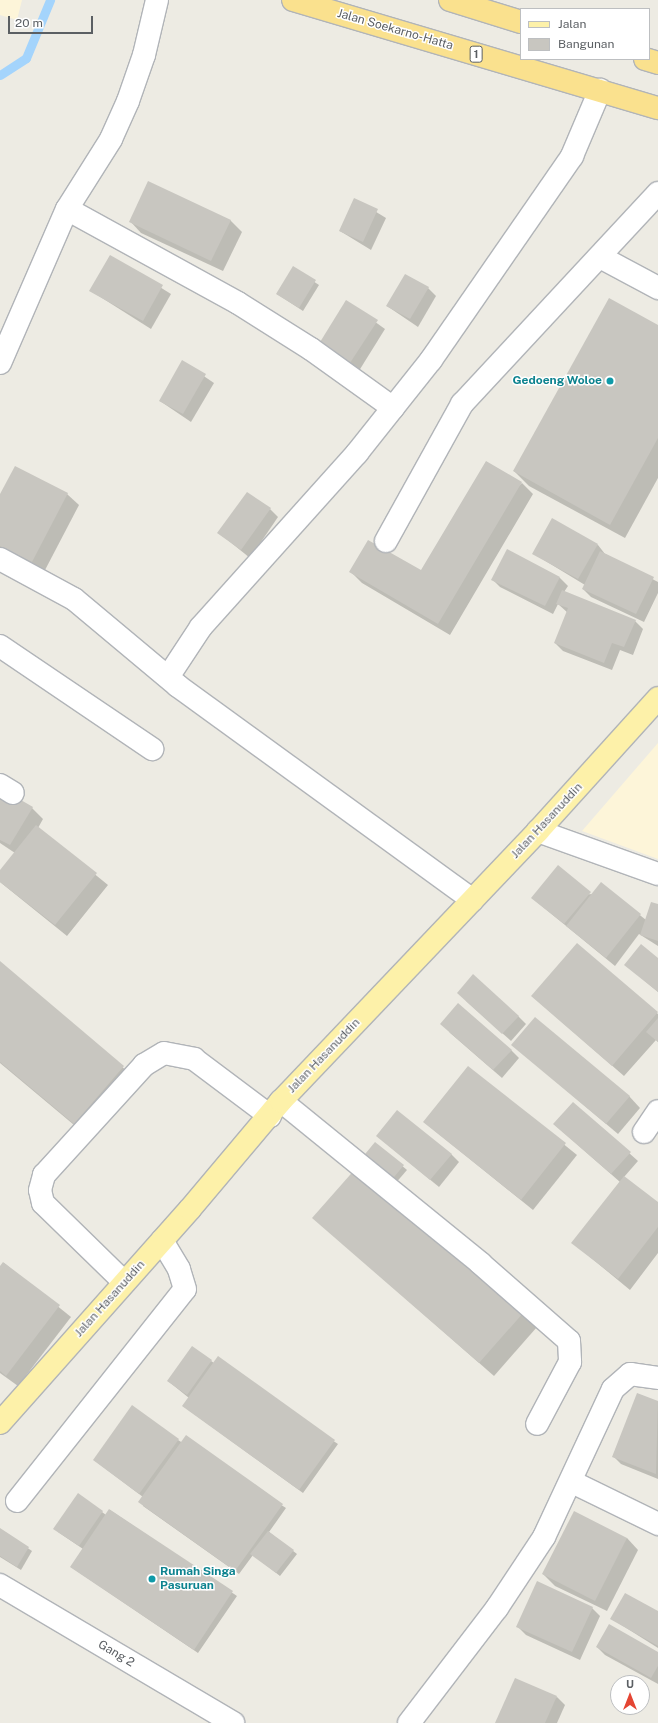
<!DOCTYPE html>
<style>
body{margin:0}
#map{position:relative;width:658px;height:1723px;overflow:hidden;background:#edebe3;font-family:"Public Sans",sans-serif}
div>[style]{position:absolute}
.commercial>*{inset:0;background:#fdf5d9}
.shadow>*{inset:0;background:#0003}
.stream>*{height:9px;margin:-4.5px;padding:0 4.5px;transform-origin:4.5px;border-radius:4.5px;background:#a4d4fc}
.building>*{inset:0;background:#c8c6c0}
.roads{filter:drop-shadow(1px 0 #b1b4b8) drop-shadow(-1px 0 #b1b4b8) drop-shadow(0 1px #b1b4b8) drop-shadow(0 -1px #b1b4b8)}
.minor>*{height:22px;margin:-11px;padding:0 11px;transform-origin:11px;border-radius:11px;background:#fff}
.major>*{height:22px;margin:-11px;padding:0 11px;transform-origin:11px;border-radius:11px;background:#fdf1a9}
.highway>*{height:22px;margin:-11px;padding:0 11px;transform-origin:11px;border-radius:11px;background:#fae18e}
.dots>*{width:11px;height:11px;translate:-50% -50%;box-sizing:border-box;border:2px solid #fff;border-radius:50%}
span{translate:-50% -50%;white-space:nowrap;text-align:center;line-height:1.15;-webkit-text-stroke:3px #fff;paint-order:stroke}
.shield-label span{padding:1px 3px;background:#fff;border:1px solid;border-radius:3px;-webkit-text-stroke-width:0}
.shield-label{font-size:11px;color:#5b5f63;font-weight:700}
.street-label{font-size:12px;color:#5b5f63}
.culture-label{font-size:12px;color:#0d838f;font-weight:700}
.right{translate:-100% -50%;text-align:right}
.left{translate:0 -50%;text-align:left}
.legend{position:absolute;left:520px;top:8px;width:130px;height:52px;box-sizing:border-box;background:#fff;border:1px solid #bdbfc1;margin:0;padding:5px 7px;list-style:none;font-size:12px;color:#5b5f63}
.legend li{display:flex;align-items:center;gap:8px;height:20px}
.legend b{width:20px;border:1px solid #bdbfc1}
.north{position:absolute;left:610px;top:1675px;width:40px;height:40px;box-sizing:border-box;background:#fff;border:1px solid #bdbfc1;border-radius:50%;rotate:0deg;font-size:11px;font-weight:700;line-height:16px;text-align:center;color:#5b5f63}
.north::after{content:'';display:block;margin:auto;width:14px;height:18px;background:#e44533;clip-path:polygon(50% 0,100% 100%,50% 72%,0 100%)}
.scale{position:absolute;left:8px;top:16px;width:85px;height:18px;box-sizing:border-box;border:2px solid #5b5f63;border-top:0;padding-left:5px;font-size:12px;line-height:14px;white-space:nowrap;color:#5b5f63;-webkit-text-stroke:3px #fff;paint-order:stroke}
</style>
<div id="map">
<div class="commercial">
<div style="clip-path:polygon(0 0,22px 0,17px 20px,0 15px)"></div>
<div style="clip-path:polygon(658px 743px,658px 859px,582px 831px)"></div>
</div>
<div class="shadow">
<div style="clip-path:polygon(355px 199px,386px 218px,371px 250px,340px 231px)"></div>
<div style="clip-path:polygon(230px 220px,242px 232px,223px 271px,141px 233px,130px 221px)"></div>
<div style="clip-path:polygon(110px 256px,171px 294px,151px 329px,91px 291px)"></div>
<div style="clip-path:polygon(293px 268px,319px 285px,303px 311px,277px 294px)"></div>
<div style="clip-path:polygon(428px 288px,436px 296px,418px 327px,387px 306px)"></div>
<div style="clip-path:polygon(346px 301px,385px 329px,357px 374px,326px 355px)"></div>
<div style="clip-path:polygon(658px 326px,658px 478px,625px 538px,529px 486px,514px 471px)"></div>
<div style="clip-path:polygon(183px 362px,214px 383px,191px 422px,160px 401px)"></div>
<div style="clip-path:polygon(522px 483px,533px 494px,450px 635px,362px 583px,350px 571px,421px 572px)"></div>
<div style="clip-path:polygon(67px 494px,79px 505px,44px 572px,0 550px,0 496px)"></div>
<div style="clip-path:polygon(270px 509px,278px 517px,250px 558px,219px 533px)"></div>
<div style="clip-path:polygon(598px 545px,605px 554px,658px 582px,658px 593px,644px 622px,591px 597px,583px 589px,585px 585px,534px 554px)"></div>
<div style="clip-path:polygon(560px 578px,568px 586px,564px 592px,635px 621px,643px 629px,633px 655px,620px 650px,612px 670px,563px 651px,555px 643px,568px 613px,558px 604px,553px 614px,500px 587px,492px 579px)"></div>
<div style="clip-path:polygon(0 789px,32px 808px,43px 819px,38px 828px,108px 885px,67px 936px,0 882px,0 872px,15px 853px,0 843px)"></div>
<div style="clip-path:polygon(601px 884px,646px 920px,658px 905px,658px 946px,639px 934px,615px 966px,532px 898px,593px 894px)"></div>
<div style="clip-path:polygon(577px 945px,658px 1014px,658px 1042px,656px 1040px,624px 1076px,532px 996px)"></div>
<div style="clip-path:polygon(658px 959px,658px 992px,626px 965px)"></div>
<div style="clip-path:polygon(0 962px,135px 1078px,86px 1135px,0 1063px)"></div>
<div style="clip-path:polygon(466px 1001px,518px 1016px,526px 1024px,511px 1041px)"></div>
<div style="clip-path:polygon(449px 1032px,511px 1050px,519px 1058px,502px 1078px)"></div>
<div style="clip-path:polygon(513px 1045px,629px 1096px,640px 1108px,618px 1134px)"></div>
<div style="clip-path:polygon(468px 1067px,577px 1155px,533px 1210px,424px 1122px)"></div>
<div style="clip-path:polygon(573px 1103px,638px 1161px,624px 1177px,658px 1203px,658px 1253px,630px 1290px,573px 1243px,620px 1182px,554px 1124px)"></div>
<div style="clip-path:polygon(377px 1136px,451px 1154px,459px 1162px,439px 1187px)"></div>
<div style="clip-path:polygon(375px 1143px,407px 1170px,394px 1185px)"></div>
<div style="clip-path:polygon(357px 1168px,537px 1327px,494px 1376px,314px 1218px)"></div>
<div style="clip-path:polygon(4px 1263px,71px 1317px,18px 1386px,0 1373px,0 1268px)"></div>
<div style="clip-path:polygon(211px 1361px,338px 1444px,303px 1493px,183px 1406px,189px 1398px,168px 1381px)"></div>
<div style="clip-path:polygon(638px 1394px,658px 1402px,658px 1479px,621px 1464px,613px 1456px)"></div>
<div style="clip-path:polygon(178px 1440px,286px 1508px,269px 1532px,297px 1554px,280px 1576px,253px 1555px,239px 1574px,143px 1506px,143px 1497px,94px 1460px)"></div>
<div style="clip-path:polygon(110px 1510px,237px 1596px,198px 1653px,71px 1567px,83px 1549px,58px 1532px,102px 1512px,106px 1515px)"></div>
<div style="clip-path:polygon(0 1529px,32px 1551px,21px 1570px,0 1557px)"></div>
<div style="clip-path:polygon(627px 1538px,638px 1550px,607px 1611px,555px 1586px,543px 1574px)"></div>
<div style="clip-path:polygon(592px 1608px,600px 1616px,580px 1660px,526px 1635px,518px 1627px)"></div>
<div style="clip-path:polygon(658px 1612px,658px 1648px,612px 1619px)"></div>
<div style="clip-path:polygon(597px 1647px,658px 1653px,658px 1684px,605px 1655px)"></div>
<div style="clip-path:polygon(557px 1697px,565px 1705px,557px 1723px,496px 1723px)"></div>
</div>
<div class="stream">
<div style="left:0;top:75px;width:31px;rotate:-33deg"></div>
<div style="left:26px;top:58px;width:63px;rotate:-67.5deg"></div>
</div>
<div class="building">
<div style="clip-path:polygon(148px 181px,231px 220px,211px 261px,129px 222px)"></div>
<div style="clip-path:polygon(354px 198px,378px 209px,363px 242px,339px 231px)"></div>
<div style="clip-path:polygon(110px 255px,163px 285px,143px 321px,89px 291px)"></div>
<div style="clip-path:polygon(293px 266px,316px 280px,299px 308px,276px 294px)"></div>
<div style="clip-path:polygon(405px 274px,429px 287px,410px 319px,386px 306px)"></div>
<div style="clip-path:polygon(609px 298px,658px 325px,658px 438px,610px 525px,513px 471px)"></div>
<div style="clip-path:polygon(346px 300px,378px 320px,348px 366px,317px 347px)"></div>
<div style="clip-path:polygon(182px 360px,206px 374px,183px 414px,159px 401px)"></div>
<div style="clip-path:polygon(486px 461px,522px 482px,438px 624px,349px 572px,368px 540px,421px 570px)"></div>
<div style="clip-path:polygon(15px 466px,68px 493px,32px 562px,0 546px,0 494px)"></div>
<div style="clip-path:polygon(247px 492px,271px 508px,241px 550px,217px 533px)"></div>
<div style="clip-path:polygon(552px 518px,598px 544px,578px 579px,532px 554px)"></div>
<div style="clip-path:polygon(507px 549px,560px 577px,545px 606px,491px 580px)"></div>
<div style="clip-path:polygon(600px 551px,654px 577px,636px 614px,582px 589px)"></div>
<div style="clip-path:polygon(562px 590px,636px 620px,624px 647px,612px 643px,604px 663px,554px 643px,568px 608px,556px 604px)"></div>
<div style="clip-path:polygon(0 788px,33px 807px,10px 845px,0 840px)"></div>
<div style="clip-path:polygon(36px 825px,97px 873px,55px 925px,0 882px,0 870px)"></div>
<div style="clip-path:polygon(558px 865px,591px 892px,564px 924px,531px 898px)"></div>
<div style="clip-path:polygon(601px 882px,641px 914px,606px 958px,566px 926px)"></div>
<div style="clip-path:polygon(651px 902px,658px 904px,658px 941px,640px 935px)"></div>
<div style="clip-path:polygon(577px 943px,658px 1012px,612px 1066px,531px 996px)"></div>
<div style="clip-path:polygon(641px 944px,658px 958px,658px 992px,624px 965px)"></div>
<div style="clip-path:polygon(0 961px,124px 1066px,74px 1124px,0 1062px)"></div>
<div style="clip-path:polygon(473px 974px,519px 1016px,502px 1034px,457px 993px)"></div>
<div style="clip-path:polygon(458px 1003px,512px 1050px,493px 1070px,440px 1024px)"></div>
<div style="clip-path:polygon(535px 1017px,630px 1096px,606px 1124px,511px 1045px)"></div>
<div style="clip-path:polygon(658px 1018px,658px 1042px,646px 1032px)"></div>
<div style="clip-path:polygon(468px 1066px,566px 1143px,521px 1200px,423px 1122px)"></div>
<div style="clip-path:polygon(573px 1102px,631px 1152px,611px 1174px,553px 1124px)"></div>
<div style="clip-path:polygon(397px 1110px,452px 1154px,430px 1180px,376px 1136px)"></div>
<div style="clip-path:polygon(375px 1142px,404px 1165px,390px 1182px,361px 1159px)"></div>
<div style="clip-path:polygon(357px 1167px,524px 1312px,479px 1363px,312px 1218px)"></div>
<div style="clip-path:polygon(624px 1176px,658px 1202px,658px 1227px,618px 1279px,571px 1243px)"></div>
<div style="clip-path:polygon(3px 1262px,60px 1305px,6px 1376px,0 1371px,0 1266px)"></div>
<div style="clip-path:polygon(192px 1346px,212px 1360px,187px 1395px,167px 1381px)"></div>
<div style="clip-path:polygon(218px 1356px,335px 1440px,299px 1490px,182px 1406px)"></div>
<div style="clip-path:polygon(637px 1393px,658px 1401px,656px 1474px,612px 1457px)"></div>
<div style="clip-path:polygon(132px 1405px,179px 1439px,139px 1494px,93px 1460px)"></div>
<div style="clip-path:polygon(186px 1435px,283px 1504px,235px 1571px,138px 1502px)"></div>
<div style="clip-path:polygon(78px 1493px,103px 1511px,79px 1546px,53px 1529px)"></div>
<div style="clip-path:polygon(109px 1509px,233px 1591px,194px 1650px,70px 1567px)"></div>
<div style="clip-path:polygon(574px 1511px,627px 1538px,595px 1601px,542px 1574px)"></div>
<div style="clip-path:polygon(0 1528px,29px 1547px,17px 1567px,0 1556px)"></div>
<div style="clip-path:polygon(268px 1531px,294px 1550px,276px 1573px,250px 1554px)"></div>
<div style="clip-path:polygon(537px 1581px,593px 1607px,572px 1652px,516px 1627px)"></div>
<div style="clip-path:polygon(625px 1593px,658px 1611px,658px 1646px,610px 1619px)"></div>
<div style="clip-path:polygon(609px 1624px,658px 1652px,658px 1666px,651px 1678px,596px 1647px)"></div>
<div style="clip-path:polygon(515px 1678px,557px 1696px,545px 1723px,495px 1723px)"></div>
</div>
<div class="roads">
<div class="minor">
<div style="left:67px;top:209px;width:195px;rotate:28.8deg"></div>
<div style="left:238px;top:303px;width:86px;rotate:32.2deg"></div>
<div style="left:311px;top:349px;width:101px;rotate:35.7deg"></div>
<div style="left:600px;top:257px;width:66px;rotate:28.1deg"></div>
<div style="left:0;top:363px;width:168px;rotate:-66.5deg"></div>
<div style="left:67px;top:209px;width:83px;rotate:-57.8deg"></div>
<div style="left:111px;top:139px;width:42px;rotate:-65.9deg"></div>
<div style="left:128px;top:101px;width:49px;rotate:-70.8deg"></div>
<div style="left:144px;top:55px;width:57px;rotate:-76.7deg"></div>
<div style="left:386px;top:541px;width:157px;rotate:-61deg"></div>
<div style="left:462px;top:404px;width:288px;rotate:-47.1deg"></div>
<div style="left:0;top:559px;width:84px;rotate:28.4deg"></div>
<div style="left:74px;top:599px;width:136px;rotate:39.9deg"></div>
<div style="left:178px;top:686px;width:364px;rotate:36deg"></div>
<div style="left:0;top:646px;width:184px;rotate:34.1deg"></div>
<div style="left:168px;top:677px;width:60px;rotate:-56.6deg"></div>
<div style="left:201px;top:627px;width:234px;rotate:-48.1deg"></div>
<div style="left:357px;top:453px;width:119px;rotate:-51.5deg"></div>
<div style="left:431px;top:360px;width:248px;rotate:-55.3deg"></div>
<div style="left:572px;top:156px;width:72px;rotate:-67deg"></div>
<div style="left:0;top:785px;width:15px;rotate:32deg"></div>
<div style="left:538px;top:831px;width:127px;rotate:19.7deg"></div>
<div style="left:281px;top:1101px;width:257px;rotate:39.1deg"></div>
<div style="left:480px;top:1263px;width:118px;rotate:41.2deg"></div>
<div style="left:569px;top:1341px;width:21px;rotate:87deg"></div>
<div style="left:570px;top:1362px;width:70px;rotate:118deg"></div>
<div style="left:644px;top:1132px;width:25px;rotate:-56deg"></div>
<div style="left:124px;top:1282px;width:113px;rotate:-135.7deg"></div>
<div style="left:43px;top:1203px;width:13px;rotate:-103deg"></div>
<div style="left:40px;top:1190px;width:16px;rotate:-75deg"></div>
<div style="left:44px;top:1175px;width:149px;rotate:-47.7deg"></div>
<div style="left:144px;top:1065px;width:23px;rotate:-31deg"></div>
<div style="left:164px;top:1053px;width:31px;rotate:11deg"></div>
<div style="left:194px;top:1059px;width:95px;rotate:36.9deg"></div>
<div style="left:572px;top:1482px;width:96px;rotate:26deg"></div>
<div style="left:17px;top:1501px;width:270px;rotate:-51.6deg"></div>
<div style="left:185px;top:1289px;width:21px;rotate:-107deg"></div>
<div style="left:179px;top:1269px;width:33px;rotate:-121deg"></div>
<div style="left:0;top:1585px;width:271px;rotate:30.6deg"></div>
<div style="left:409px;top:1723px;width:145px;rotate:-52.6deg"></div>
<div style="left:497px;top:1608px;width:85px;rotate:-56.5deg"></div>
<div style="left:544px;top:1537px;width:163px;rotate:-65deg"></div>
<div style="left:613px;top:1389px;width:23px;rotate:-41deg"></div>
<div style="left:630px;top:1374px;width:28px;rotate:8deg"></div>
</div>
<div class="major">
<div style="left:0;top:1423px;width:286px;rotate:-48.4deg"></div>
<div style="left:190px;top:1209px;width:141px;rotate:-49.9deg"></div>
<div style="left:281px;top:1101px;width:373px;rotate:-46.4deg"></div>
<div style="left:538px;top:831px;width:179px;rotate:-47.9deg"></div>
</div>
<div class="highway">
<div style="left:293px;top:0;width:381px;rotate:16.5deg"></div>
<div style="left:450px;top:0;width:74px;rotate:17.2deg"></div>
<div style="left:645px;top:59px;width:14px;rotate:17deg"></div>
</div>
</div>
<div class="dots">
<div style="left:610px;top:381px;background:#0f9aa8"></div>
<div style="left:152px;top:1579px;background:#0f9aa8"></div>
</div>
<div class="shield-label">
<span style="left:476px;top:54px">1</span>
</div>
<div class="street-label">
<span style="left:395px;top:30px;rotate:16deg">Jalan Soekarno-Hatta</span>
<span style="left:547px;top:821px;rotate:-47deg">Jalan Hasanuddin</span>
<span style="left:324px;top:1056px;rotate:-46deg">Jalan Hasanuddin</span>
<span style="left:110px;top:1299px;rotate:-48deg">Jalan Hasanuddin</span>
<span style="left:116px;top:1654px;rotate:31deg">Gang 2</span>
</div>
<div class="culture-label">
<span class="right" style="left:602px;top:381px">Gedoeng Woloe</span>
<span class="left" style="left:160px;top:1579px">Rumah Singa<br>Pasuruan</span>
</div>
<ul class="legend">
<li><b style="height:5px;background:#fdf1a9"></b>Jalan</li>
<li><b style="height:11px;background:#c8c6c0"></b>Bangunan</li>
</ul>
<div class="north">U</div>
<div class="scale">20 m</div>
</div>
